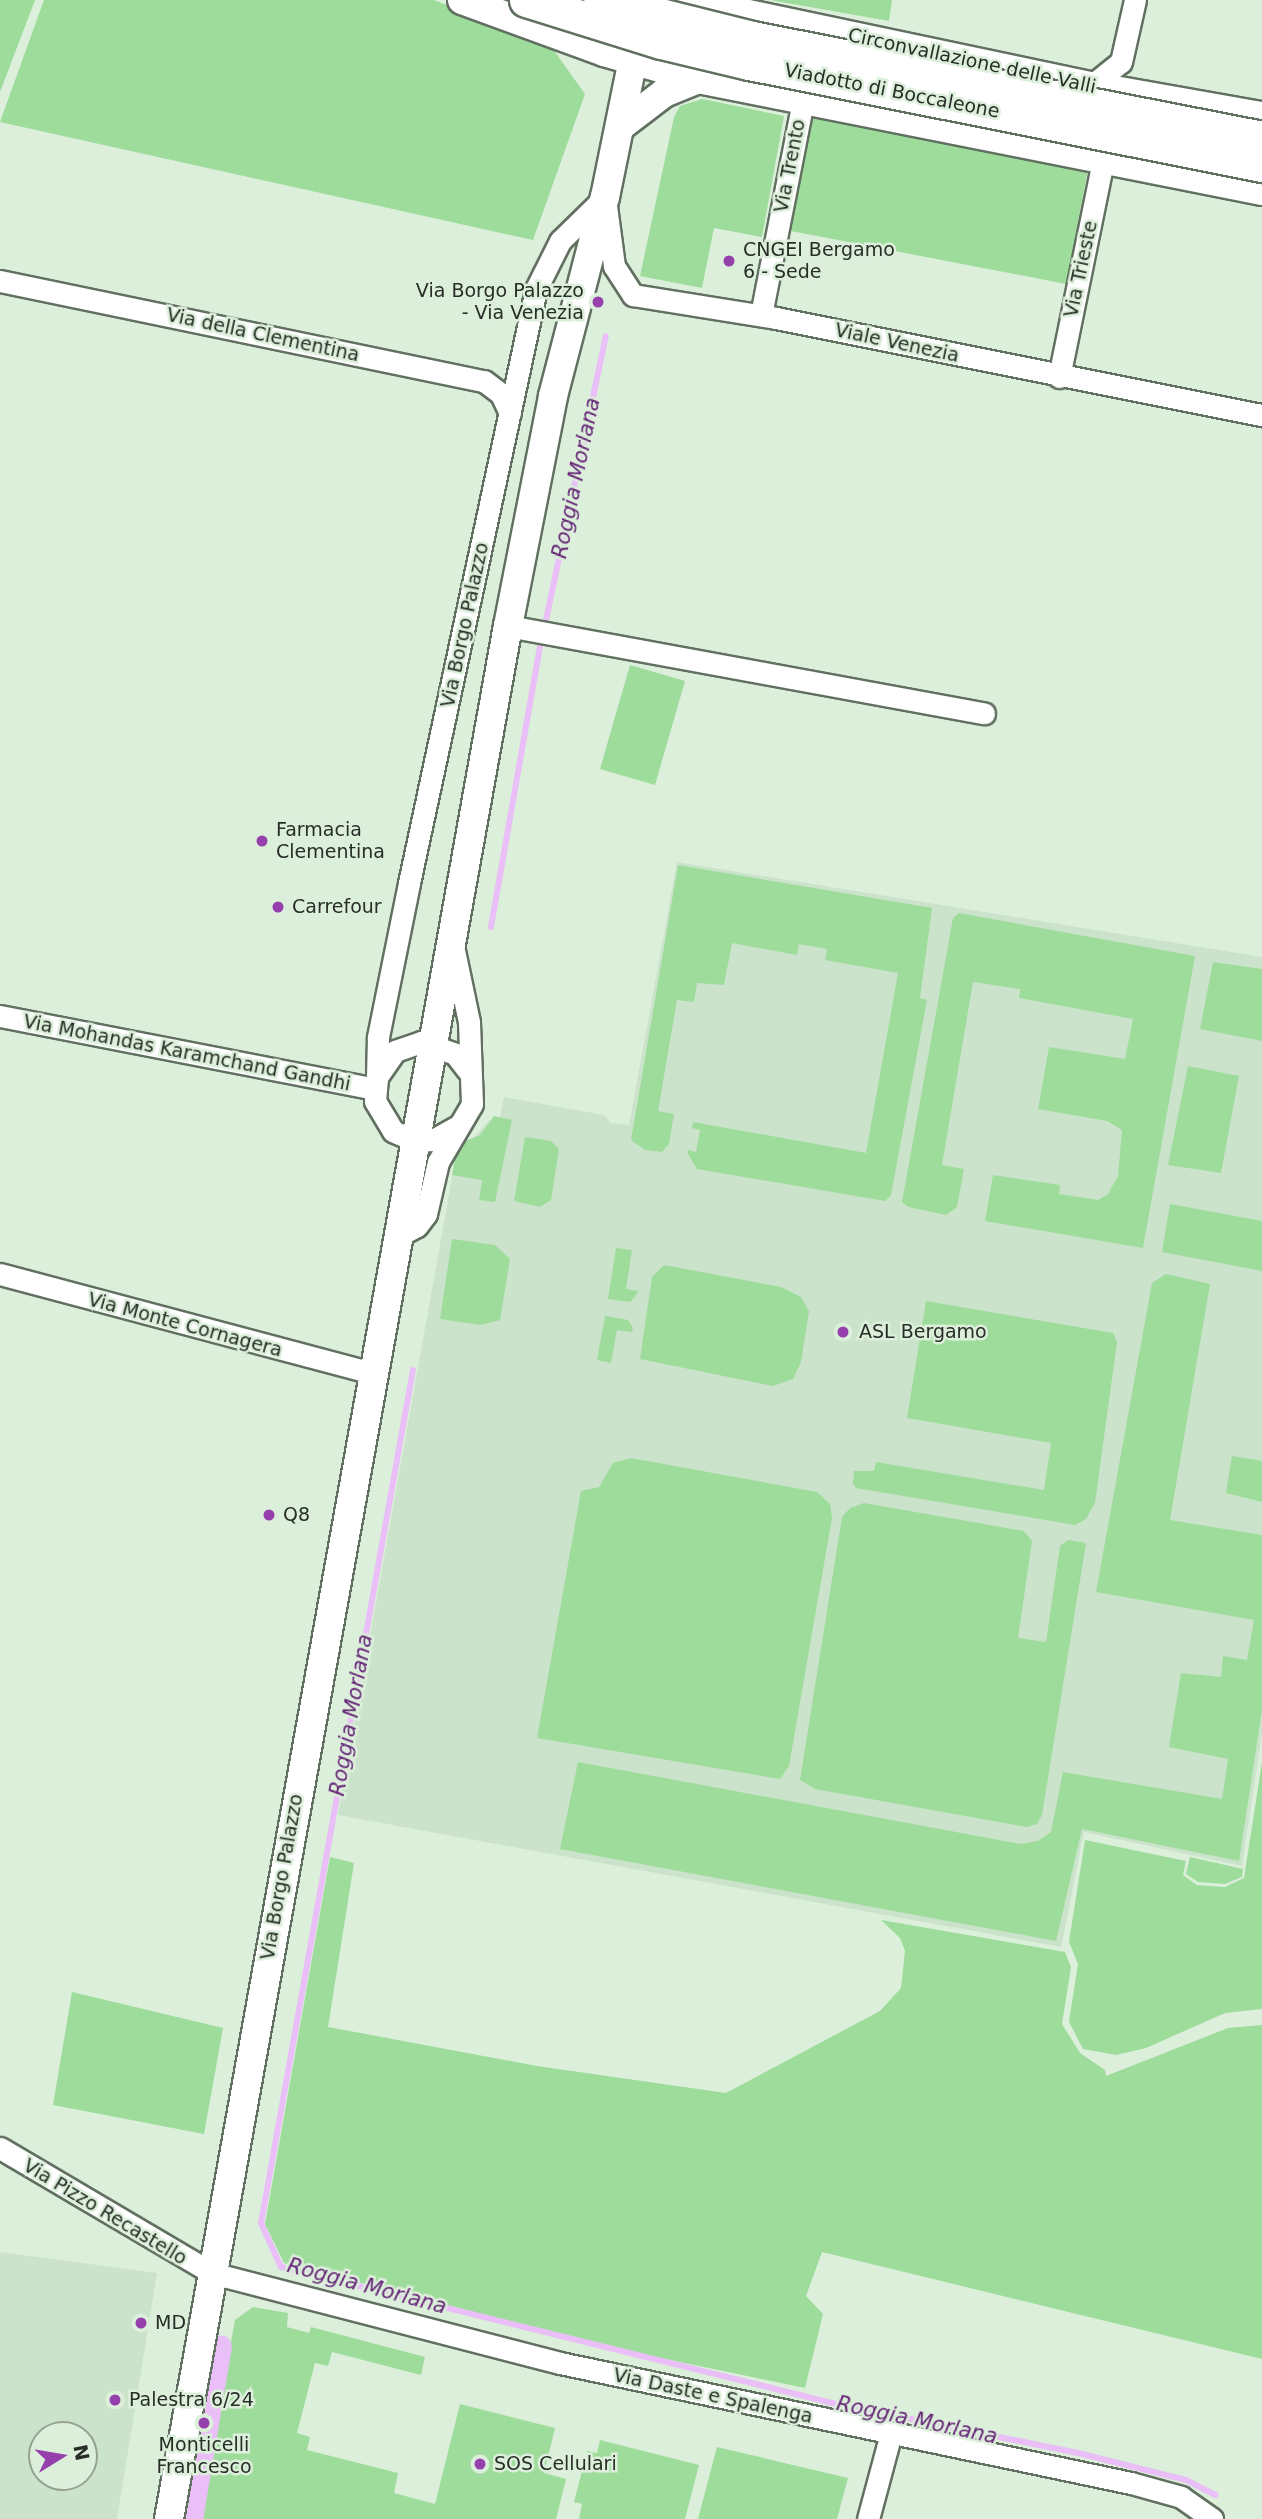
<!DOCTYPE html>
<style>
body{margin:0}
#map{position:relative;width:1262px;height:2519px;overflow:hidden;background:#dcefdb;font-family:"DejaVu Sans",sans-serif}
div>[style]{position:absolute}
.built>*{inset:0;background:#cce3cb}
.green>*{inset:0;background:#9ddc9b}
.stream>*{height:6px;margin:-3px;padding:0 3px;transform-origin:3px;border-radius:3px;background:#eabff8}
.canal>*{height:23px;margin:-11.5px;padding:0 11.5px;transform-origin:11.5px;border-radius:11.5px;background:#eabff8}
.roads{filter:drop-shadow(2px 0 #617060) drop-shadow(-2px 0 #617060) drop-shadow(0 2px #617060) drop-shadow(0 -2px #617060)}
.minor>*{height:21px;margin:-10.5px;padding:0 10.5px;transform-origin:10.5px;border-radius:10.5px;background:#fff}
.secondary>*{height:28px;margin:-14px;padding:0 14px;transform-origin:14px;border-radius:14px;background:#fff}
.bridges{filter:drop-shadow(2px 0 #617060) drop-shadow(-2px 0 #617060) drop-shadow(0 2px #617060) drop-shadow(0 -2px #617060)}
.trunk-bridge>*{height:33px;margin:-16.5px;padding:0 16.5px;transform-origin:16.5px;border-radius:16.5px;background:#fff}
.dots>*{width:19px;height:19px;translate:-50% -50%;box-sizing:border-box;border:4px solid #dcefdb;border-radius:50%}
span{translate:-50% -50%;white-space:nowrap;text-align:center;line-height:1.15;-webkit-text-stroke:5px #dcefdb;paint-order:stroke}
.street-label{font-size:19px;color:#272e27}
.poi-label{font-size:19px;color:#272e27}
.left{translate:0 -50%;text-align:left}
.right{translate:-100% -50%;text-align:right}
.water-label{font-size:21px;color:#662778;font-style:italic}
.north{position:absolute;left:28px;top:2421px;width:70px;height:70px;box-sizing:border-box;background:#dcefdb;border:2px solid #94a293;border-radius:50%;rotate:79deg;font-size:19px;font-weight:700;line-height:28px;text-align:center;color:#272e27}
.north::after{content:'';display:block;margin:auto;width:24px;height:32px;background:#9540ad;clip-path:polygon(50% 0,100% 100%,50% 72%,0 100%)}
</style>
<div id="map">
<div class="built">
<div style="clip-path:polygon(677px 862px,1262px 957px,1262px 1733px,1242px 1866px,1084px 1832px,1061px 1947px,338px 1815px,458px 1144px,473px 1139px,488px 1121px,500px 1117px,504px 1097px,604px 1115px,611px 1123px,629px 1125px)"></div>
<div style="clip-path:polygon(evenodd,0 2252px,157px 2273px,117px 2519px,0 2519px,0 2252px,84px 2435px,84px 2477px,42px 2477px,42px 2435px,84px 2435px)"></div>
</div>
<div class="green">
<div style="clip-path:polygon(0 0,35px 0,0 92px)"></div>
<div style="clip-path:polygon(44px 0,434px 0,550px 45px,585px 94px,533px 240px,0 122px)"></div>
<div style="clip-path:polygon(770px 0,892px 0,889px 21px)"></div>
<div style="clip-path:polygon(702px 99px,784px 116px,762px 237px,714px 228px,702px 288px,640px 276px,674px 117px,680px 106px)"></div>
<div style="clip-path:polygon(809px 115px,1088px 169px,1066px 284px,786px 230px)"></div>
<div style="clip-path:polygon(630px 665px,685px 681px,655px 785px,600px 769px)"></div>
<div style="clip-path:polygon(678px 865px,932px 908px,920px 998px,927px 1000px,891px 1195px,885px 1201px,697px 1169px,688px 1154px,688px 1150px,696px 1152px,700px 1130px,692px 1128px,693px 1122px,866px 1153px,898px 973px,825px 960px,827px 949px,799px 944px,797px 955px,732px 943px,724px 985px,697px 983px,694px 1002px,677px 1000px,658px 1111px,674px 1114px,669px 1144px,662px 1152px,645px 1150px,631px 1140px)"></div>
<div style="clip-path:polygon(959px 913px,1195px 956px,1143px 1248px,985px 1221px,993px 1175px,1060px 1185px,1059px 1194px,1098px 1200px,1108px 1194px,1118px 1176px,1122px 1130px,1107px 1121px,1038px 1109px,1049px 1047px,1125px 1059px,1133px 1019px,1019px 998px,1020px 989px,973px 982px,942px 1165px,964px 1169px,957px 1207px,946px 1215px,908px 1207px,902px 1202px,953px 918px)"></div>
<div style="clip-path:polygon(1213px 962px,1262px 969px,1262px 1041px,1200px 1029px)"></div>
<div style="clip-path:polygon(1188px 1066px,1239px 1076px,1221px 1173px,1168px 1165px)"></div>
<div style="clip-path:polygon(494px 1116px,512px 1120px,495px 1202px,479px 1200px,482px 1180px,452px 1175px,458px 1144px,480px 1135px)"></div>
<div style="clip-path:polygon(525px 1137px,551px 1141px,559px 1149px,551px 1200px,540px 1207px,514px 1201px)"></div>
<div style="clip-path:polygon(1170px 1204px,1262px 1221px,1262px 1271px,1162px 1252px)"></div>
<div style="clip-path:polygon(452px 1239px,495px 1245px,510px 1259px,500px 1320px,481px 1325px,440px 1319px)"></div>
<div style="clip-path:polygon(616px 1248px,632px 1250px,626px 1289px,639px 1291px,630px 1302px,608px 1299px)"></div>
<div style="clip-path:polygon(664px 1265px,781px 1287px,801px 1297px,809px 1311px,801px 1362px,793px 1379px,773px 1386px,640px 1359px,652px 1277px)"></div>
<div style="clip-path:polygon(1166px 1274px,1210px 1284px,1170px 1520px,1262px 1535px,1262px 1710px,1239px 1861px,1082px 1829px,1056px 1941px,560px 1849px,578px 1762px,1021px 1844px,1038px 1841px,1051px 1832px,1063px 1772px,1222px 1799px,1228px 1759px,1169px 1747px,1181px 1673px,1221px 1677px,1223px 1656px,1247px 1660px,1254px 1620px,1096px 1592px,1152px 1283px)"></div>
<div style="clip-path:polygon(926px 1301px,1113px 1333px,1117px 1342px,1095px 1503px,1086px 1519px,1075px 1525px,856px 1488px,853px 1484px,854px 1471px,874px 1471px,876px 1462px,1044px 1490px,1051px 1443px,907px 1418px)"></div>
<div style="clip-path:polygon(605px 1316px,628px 1320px,633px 1328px,632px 1332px,617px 1330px,611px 1363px,597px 1360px)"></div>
<div style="clip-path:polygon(1232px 1456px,1262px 1461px,1262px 1502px,1226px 1493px)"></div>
<div style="clip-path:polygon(631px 1458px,817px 1492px,830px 1504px,832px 1518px,789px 1766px,780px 1779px,537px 1738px,581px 1491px,599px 1487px,613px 1463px)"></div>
<div style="clip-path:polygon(864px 1503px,1024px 1531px,1032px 1541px,1018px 1638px,1046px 1642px,1060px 1546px,1068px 1540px,1086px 1543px,1042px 1815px,1037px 1824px,1027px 1827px,815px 1789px,800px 1780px,842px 1517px,850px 1508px)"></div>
<div style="clip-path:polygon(1262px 1762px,1262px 2009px,1225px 2013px,1146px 2048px,1116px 2055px,1083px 2049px,1069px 2022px,1078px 1964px,1069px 1942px,1085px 1840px,1186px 1861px,1183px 1875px,1197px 1885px,1225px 1887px,1244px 1878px)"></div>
<div style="clip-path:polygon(330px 1857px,354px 1863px,328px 2027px,537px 2066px,726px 2093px,880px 2011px,901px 1988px,905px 1951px,900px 1938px,881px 1920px,1065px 1952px,1071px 1967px,1062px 2024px,1080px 2053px,1105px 2070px,1106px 2076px,1228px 2028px,1262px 2025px,1262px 2359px,822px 2252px,806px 2296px,823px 2314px,805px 2388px,622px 2350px,284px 2263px,265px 2224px)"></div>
<div style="clip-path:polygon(1190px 1857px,1243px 1869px,1242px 1877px,1225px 1884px,1198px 1882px,1186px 1874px)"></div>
<div style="clip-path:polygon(72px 1992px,223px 2028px,204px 2134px,53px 2105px)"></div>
<div style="clip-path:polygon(253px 2307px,288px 2313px,287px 2327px,309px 2333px,311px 2327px,425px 2357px,421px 2375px,332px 2352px,328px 2366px,315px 2363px,297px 2433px,310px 2437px,307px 2450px,398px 2473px,394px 2493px,435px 2504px,460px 2404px,555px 2428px,544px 2473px,566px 2479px,556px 2519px,198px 2519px,235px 2320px)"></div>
<div style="clip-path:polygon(600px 2440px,699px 2465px,685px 2519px,579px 2519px,582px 2504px,574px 2502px,587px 2451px,597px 2453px)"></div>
<div style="clip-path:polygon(717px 2447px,848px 2478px,837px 2519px,698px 2519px)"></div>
</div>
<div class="stream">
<div style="left:546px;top:620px;width:290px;rotate:-78.1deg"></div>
<div style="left:491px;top:927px;width:285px;rotate:-80.1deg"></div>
<div style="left:413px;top:1370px;width:866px;rotate:100.1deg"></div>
<div style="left:261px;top:2223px;width:48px;rotate:65.6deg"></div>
<div style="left:281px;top:2267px;width:568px;rotate:13.86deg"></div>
<div style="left:832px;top:2403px;width:251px;rotate:11.5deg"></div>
<div style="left:1078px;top:2453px;width:111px;rotate:14deg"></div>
<div style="left:1186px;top:2480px;width:33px;rotate:27deg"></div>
</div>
<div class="canal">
<div style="left:191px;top:2519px;width:175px;rotate:-80.5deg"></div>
</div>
<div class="roads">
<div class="minor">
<div style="left:1091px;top:86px;width:38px;rotate:-39deg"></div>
<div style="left:1121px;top:62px;width:64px;rotate:-77.3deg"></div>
<div style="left:606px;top:206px;width:61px;rotate:82.4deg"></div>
<div style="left:614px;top:266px;width:35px;rotate:57deg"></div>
<div style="left:633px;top:295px;width:145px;rotate:9.1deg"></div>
<div style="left:776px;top:318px;width:496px;rotate:11.3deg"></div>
<div style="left:0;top:281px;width:494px;rotate:11.7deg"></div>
<div style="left:484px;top:381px;width:21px;rotate:37deg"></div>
<div style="left:501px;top:394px;width:21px;rotate:65deg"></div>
<div style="left:761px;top:315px;width:219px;rotate:-78.9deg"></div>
<div style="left:1059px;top:377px;width:220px;rotate:-78.5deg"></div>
<div style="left:508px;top:626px;width:484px;rotate:10.4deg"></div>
<div style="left:0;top:1016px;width:382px;rotate:11deg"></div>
<div style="left:377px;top:1077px;width:40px;rotate:-88.6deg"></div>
<div style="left:378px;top:1037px;width:157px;rotate:-78.6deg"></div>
<div style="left:409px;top:883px;width:607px;rotate:-77.93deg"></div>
<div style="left:536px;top:289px;width:54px;rotate:-63.4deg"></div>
<div style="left:560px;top:241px;width:63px;rotate:-44.4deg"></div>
<div style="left:458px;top:1126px;width:29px;rotate:151deg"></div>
<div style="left:433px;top:1140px;width:17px;rotate:177deg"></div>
<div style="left:416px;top:1141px;width:25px;rotate:-157deg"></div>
<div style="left:393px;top:1131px;width:35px;rotate:-121deg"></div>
<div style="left:375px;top:1101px;width:24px;rotate:-85deg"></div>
<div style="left:377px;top:1077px;width:32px;rotate:-55deg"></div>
<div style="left:395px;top:1051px;width:28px;rotate:-19deg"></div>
<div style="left:421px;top:1042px;width:36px;rotate:19deg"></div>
<div style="left:455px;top:1054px;width:24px;rotate:52deg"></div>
<div style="left:398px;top:1236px;width:21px;rotate:-28deg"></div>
<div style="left:417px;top:1226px;width:15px;rotate:-53deg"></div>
<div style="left:426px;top:1214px;width:53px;rotate:-77deg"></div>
<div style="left:438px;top:1162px;width:67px;rotate:-59.6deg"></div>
<div style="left:472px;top:1104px;width:82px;rotate:-92.1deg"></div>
<div style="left:469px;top:1022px;width:74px;rotate:-101.8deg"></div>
<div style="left:0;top:1274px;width:384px;rotate:14.9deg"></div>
<div style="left:0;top:2148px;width:246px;rotate:30.5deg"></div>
<div style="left:212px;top:2273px;width:359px;rotate:14.5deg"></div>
<div style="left:560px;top:2363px;width:583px;rotate:11.87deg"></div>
<div style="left:1131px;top:2483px;width:52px;rotate:15.6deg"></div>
<div style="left:1181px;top:2497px;width:38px;rotate:35deg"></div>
<div style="left:868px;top:2519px;width:89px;rotate:-75deg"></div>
</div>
<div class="secondary">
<div style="left:462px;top:0;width:151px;rotate:20.1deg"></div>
<div style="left:604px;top:52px;width:98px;rotate:16deg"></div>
<div style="left:698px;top:79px;width:575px;rotate:11.23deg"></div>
<div style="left:682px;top:0;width:418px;rotate:11.9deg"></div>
<div style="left:1091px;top:86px;width:174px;rotate:10deg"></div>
<div style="left:621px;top:126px;width:54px;rotate:-37.5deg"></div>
<div style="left:664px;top:93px;width:37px;rotate:-22deg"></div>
<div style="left:169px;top:2519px;width:1923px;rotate:-79.85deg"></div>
<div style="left:508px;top:626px;width:234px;rotate:-78.9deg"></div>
<div style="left:553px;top:396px;width:206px;rotate:-75.4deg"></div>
<div style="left:605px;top:197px;width:186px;rotate:-78.5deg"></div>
</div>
</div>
<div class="bridges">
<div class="trunk-bridge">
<div style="left:526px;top:0;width:141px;rotate:17.3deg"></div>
<div style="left:661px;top:42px;width:90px;rotate:13.4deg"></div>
<div style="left:749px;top:63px;width:523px;rotate:11.25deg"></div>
<div style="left:600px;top:0;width:157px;rotate:14deg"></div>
<div style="left:752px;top:38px;width:520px;rotate:11.09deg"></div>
</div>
</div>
<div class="dots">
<div style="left:729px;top:261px;background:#9540ad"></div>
<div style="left:598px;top:302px;background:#9540ad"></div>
<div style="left:262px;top:841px;background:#9540ad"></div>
<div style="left:278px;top:907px;background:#9540ad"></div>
<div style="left:843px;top:1332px;background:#9540ad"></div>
<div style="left:269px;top:1515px;background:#9540ad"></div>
<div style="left:141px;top:2323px;background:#9540ad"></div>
<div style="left:115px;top:2400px;background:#9540ad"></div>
<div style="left:204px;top:2423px;background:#9540ad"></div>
<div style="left:480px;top:2464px;background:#9540ad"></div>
</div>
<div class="street-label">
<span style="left:972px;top:61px;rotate:12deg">Circonvallazione delle Valli</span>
<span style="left:892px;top:91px;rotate:11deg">Viadotto di Boccaleone</span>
<span style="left:790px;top:166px;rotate:-79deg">Via Trento</span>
<span style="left:1081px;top:269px;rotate:-78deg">Via Trieste</span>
<span style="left:263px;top:335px;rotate:12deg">Via della Clementina</span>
<span style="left:897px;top:343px;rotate:12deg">Viale Venezia</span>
<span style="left:465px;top:625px;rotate:-78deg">Via Borgo Palazzo</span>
<span style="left:187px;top:1053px;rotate:11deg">Via Mohandas Karamchand Gandhi</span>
<span style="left:185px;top:1325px;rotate:15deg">Via Monte Cornagera</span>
<span style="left:282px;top:1877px;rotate:-80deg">Via Borgo Palazzo</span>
<span style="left:105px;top:2212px;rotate:31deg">Via Pizzo Recastello</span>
<span style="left:713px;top:2396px;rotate:12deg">Via Daste e Spalenga</span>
</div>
<div class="poi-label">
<span class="left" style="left:743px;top:261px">CNGEI Bergamo<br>6 - Sede</span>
<span class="right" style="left:584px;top:302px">Via Borgo Palazzo<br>- Via Venezia</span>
<span class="left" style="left:276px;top:841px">Farmacia<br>Clementina</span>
<span class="left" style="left:292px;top:907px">Carrefour</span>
<span class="left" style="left:859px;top:1332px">ASL Bergamo</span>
<span class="left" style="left:283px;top:1515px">Q8</span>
<span class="left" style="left:155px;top:2323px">MD</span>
<span class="left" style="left:129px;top:2400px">Palestra 6/24</span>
<span style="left:204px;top:2456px">Monticelli<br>Francesco</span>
<span class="left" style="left:494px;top:2464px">SOS Cellulari</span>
</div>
<div class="water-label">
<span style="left:576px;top:478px;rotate:-78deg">Roggia Morlana</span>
<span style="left:351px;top:1715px;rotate:-80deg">Roggia Morlana</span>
<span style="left:367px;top:2286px;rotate:15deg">Roggia Morlana</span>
<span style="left:917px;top:2420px;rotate:12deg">Roggia Morlana</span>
</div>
<div class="north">N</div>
</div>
